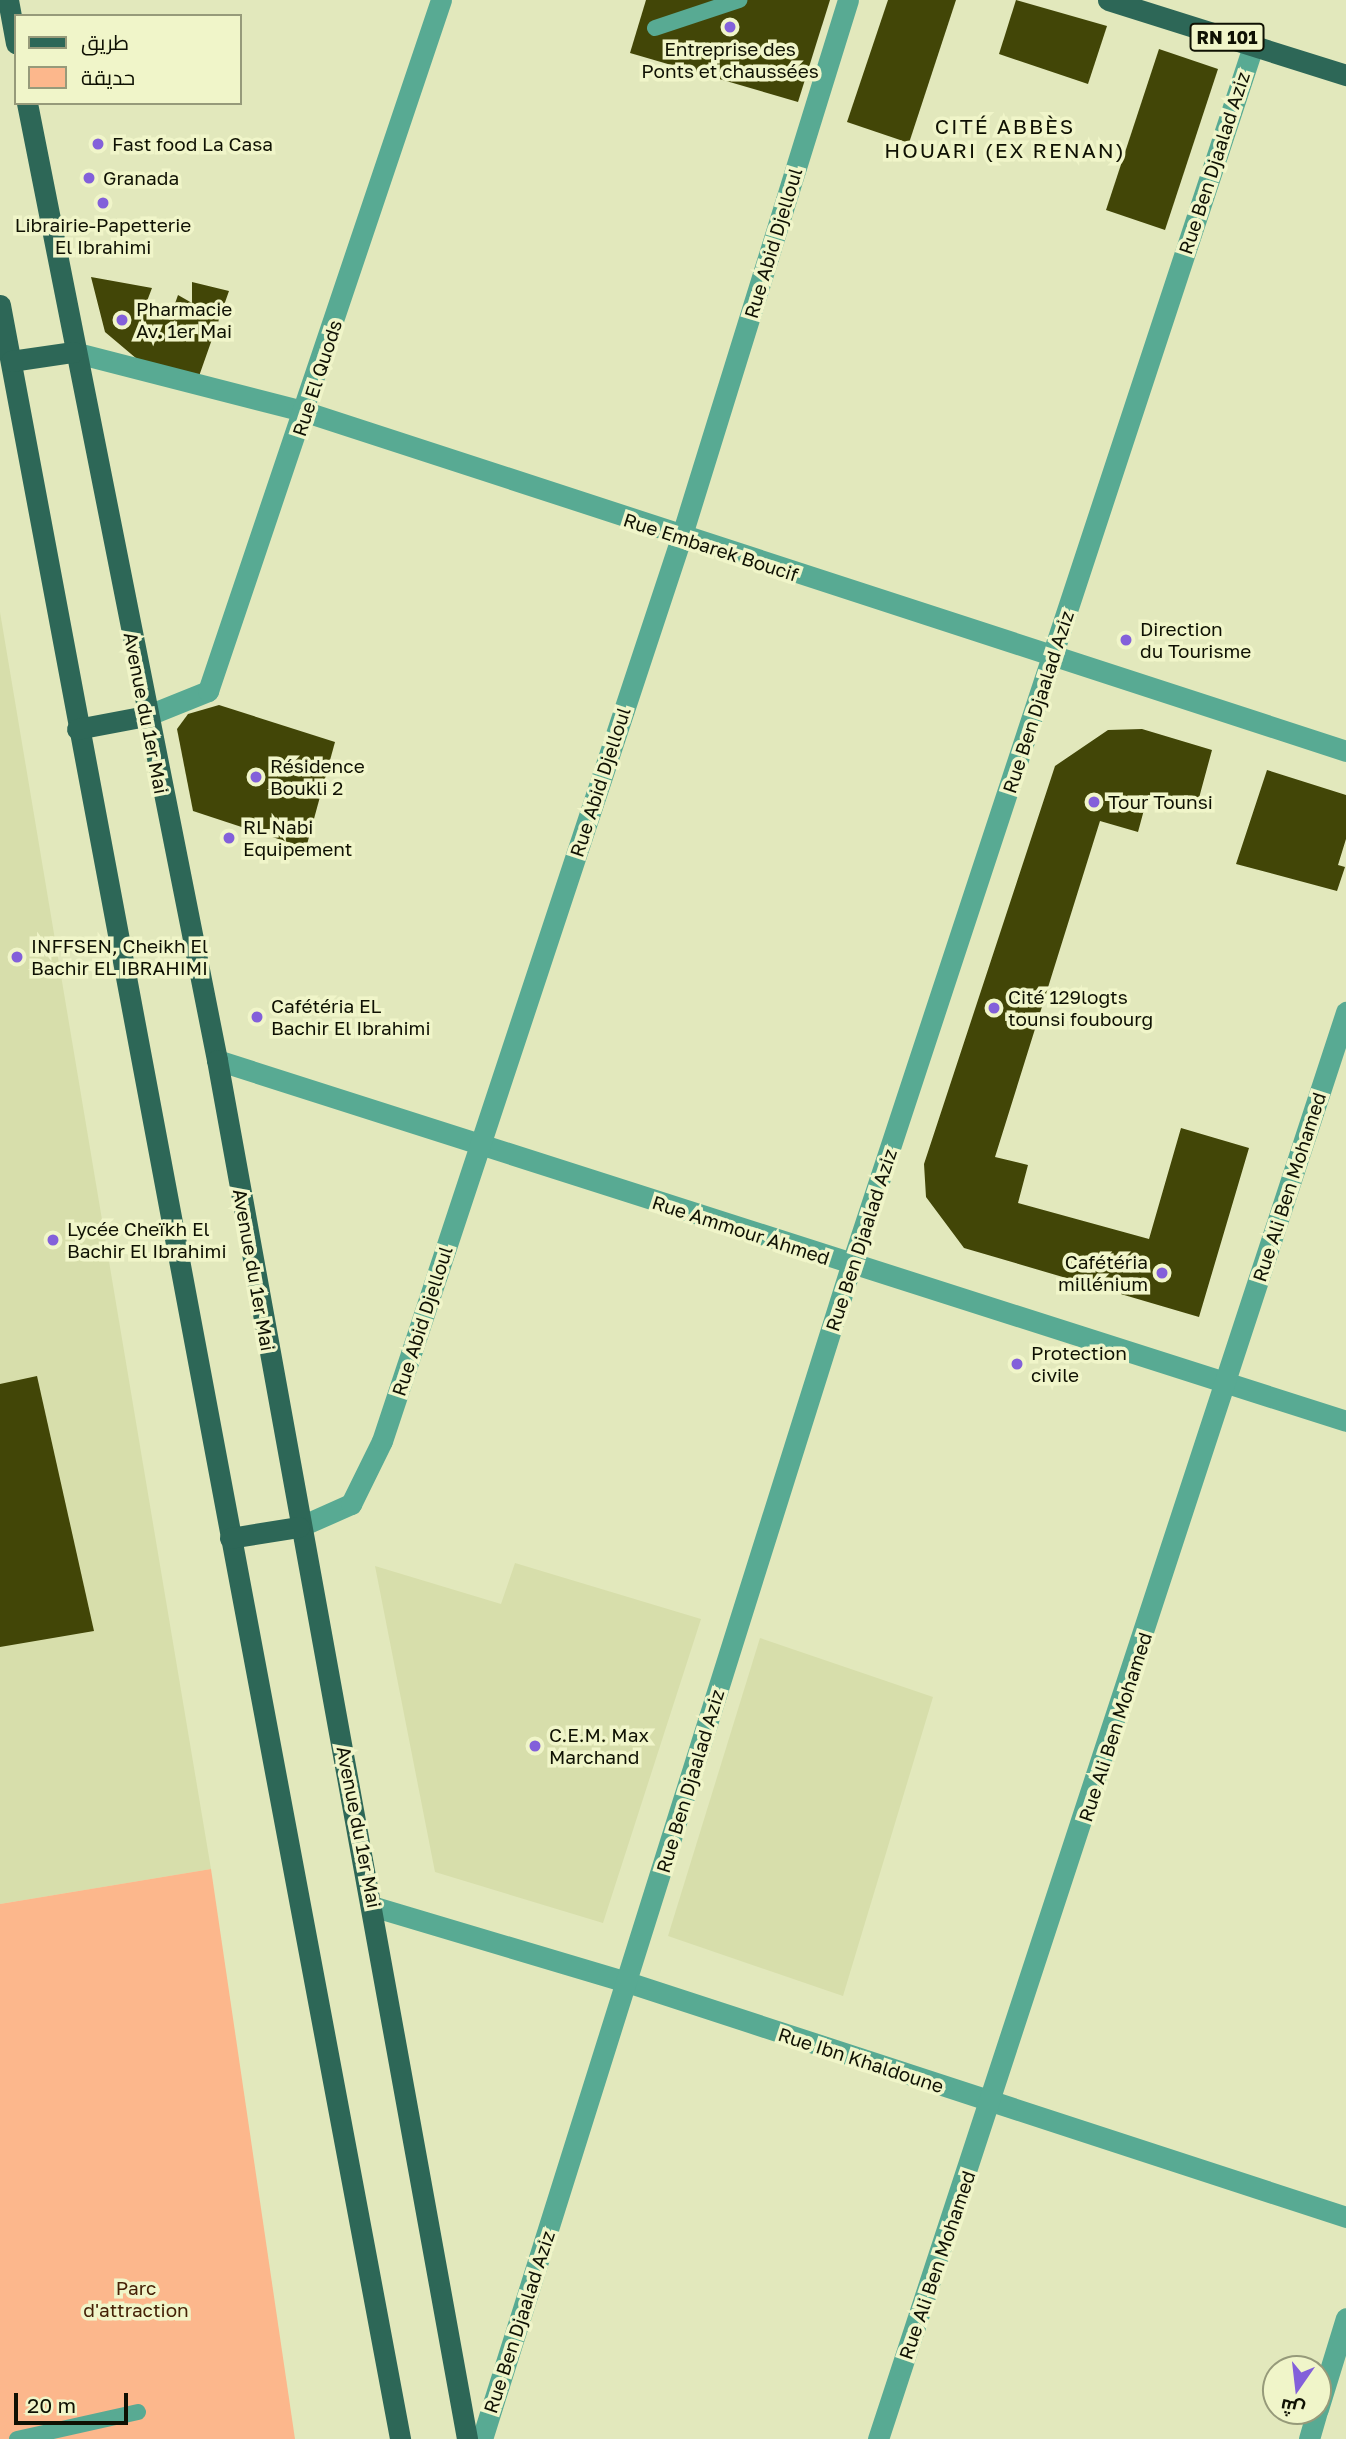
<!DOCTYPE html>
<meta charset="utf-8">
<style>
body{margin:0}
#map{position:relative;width:1346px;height:2439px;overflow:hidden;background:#e2e8bc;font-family:"Golos Text",Cairo,sans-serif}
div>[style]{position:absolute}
.built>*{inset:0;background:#d7deab}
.green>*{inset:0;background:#fcb78c}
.building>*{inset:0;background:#424607}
.lane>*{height:16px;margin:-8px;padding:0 8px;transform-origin:8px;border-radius:8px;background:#58aa93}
.street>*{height:21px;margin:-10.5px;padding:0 10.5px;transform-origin:10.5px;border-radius:10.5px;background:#58aa93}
.primary>*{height:21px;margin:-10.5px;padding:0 10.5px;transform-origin:10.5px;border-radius:10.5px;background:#2d6757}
.dots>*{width:19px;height:19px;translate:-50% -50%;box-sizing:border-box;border:4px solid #f0f5c9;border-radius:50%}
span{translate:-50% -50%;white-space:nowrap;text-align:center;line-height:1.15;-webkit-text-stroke:7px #f0f5c9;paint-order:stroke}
.shield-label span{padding:2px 5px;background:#f0f5c9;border:2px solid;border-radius:5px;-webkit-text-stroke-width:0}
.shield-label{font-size:18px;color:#0f1103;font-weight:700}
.poi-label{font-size:19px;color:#0f1103}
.left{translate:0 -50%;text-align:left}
.right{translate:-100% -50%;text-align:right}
.street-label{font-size:19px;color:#0f1103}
.park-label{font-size:19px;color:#452107}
.neighbourhood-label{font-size:21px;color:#0f1103;letter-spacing:2px}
.legend{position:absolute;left:14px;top:14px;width:228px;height:91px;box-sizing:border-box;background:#f0f5c9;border:2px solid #969a7a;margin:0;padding:9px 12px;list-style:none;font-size:21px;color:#0f1103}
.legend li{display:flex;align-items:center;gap:14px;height:35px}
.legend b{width:35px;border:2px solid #969a7a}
.north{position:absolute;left:1262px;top:2355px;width:70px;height:70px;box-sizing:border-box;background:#f0f5c9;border:2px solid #969a7a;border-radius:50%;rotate:194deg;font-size:19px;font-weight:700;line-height:28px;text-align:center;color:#0f1103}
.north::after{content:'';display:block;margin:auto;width:24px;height:32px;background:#8360da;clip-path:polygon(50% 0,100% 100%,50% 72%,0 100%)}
.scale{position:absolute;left:14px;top:2393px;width:114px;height:32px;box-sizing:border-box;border:4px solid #0f1103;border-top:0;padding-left:9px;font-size:21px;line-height:24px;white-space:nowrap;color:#0f1103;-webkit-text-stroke:5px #f0f5c9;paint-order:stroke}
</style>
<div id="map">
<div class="built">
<div style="clip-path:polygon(0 612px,211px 1869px,0 1904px)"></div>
<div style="clip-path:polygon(515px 1563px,701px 1619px,603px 1923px,435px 1872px,375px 1566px,501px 1604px)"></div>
<div style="clip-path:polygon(760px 1638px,933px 1697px,843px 1996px,668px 1936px)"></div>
</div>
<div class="green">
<div style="clip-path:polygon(211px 1869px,295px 2439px,0 2439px,0 1904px)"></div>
</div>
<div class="building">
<div style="clip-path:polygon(646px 0,830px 0,798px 102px,630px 53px)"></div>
<div style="clip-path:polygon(888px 0,956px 0,909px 143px,847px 122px)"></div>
<div style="clip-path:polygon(1016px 0,1107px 26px,1088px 84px,999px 54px)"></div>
<div style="clip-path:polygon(1159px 49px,1218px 69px,1165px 230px,1106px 210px)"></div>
<div style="clip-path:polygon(91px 277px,152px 288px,144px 309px,171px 315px,178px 295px,192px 303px,192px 282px,229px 291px,198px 379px,137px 359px,105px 332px)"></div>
<div style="clip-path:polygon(219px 705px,335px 742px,306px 848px,193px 811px,177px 729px,188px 714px)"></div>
<div style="clip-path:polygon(1142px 729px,1212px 750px,1196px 809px,1148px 795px,1138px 832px,1100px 821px,995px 1157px,1028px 1165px,1018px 1203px,1149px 1239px,1181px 1128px,1249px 1148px,1199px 1317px,964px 1248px,926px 1197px,924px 1164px,1055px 766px,1108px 730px)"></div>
<div style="clip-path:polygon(1267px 770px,1346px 795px,1346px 839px,1338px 865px,1345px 867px,1337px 891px,1236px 864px)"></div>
<div style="clip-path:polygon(37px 1376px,94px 1631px,0 1647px,0 1384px)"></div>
</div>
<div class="lane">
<div style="left:655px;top:28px;width:89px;rotate:-18.4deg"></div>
<div style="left:17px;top:2439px;width:124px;rotate:-12.6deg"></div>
</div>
<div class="street">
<div style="left:73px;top:352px;width:241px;rotate:14.4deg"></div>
<div style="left:306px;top:412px;width:1094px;rotate:18.05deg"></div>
<div style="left:146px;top:716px;width:67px;rotate:-22deg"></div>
<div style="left:208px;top:691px;width:729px;rotate:-71.37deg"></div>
<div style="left:217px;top:1060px;width:1185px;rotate:17.73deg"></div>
<div style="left:299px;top:1527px;width:57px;rotate:-23.9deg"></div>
<div style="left:351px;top:1504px;width:70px;rotate:-63.8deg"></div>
<div style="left:382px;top:1441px;width:951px;rotate:-71.68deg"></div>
<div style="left:681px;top:538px;width:563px;rotate:-72.76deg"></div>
<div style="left:375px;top:1907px;width:263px;rotate:16.6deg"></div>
<div style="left:627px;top:1982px;width:756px;rotate:18.1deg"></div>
<div style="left:1318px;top:2409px;width:95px;rotate:-72.9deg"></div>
<div style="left:482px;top:2439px;width:1230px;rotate:-72.54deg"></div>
<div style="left:851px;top:1266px;width:1285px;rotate:-71.76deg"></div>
<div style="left:878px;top:2439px;width:1502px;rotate:-71.84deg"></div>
<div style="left:1309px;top:2439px;width:29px;rotate:-74deg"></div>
</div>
<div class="primary">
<div style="left:8px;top:0;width:44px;rotate:79.5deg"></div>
<div style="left:1108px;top:0;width:250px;rotate:17.5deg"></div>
<div style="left:27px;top:103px;width:976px;rotate:78.77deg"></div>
<div style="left:217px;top:1060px;width:1401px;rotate:79.72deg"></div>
<div style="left:0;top:305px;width:2171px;rotate:79.38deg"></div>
<div style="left:11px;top:361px;width:63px;rotate:-8.3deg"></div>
<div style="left:77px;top:729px;width:70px;rotate:-10.7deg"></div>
<div style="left:230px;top:1538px;width:70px;rotate:-9.1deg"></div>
</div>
<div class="dots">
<div style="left:730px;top:27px;background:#8360da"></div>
<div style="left:98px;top:144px;background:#8360da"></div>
<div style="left:89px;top:178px;background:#8360da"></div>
<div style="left:103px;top:203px;background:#8360da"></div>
<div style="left:122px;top:320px;background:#8360da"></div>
<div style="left:1126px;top:640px;background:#8360da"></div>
<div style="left:256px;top:777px;background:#8360da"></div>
<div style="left:1094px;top:802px;background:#8360da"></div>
<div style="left:229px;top:838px;background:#8360da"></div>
<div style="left:17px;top:957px;background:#8360da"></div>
<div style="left:994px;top:1008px;background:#8360da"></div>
<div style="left:257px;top:1017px;background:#8360da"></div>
<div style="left:53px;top:1240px;background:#8360da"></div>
<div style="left:1162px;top:1273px;background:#8360da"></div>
<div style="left:1017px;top:1364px;background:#8360da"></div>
<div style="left:535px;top:1746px;background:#8360da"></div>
</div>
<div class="shield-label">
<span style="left:1227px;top:37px">RN 101</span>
</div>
<div class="poi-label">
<span style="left:730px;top:60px">Entreprise des<br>Ponts et chaussées</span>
<span class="left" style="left:112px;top:144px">Fast food La Casa</span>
<span class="left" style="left:103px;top:178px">Granada</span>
<span style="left:103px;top:236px">Librairie-Papetterie<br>El Ibrahimi</span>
<span class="left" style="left:136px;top:320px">Pharmacie<br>Av. 1er Mai</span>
<span class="left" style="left:1140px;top:640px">Direction<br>du Tourisme</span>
<span class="left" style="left:270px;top:777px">Résidence<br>Boukli 2</span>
<span class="left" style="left:1108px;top:802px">Tour Tounsi</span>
<span class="left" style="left:243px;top:838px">RL Nabi<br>Equipement</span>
<span class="left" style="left:31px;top:957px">INFFSEN, Cheikh El<br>Bachir EL IBRAHIMI</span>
<span class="left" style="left:1008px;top:1008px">Cité 129logts<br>tounsi foubourg</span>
<span class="left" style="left:271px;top:1017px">Cafétéria EL<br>Bachir El Ibrahimi</span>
<span class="left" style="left:67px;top:1240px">Lycée Cheïkh El<br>Bachir El Ibrahimi</span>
<span class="right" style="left:1148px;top:1273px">Cafétéria<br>millénium</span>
<span class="left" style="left:1031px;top:1364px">Protection<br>civile</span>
<span class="left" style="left:549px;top:1746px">C.E.M. Max<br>Marchand</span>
</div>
<div class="street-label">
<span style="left:1214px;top:163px;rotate:-72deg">Rue Ben Djaalad Aziz</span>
<span style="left:773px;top:243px;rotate:-73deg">Rue Abid Djelloul</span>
<span style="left:317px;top:378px;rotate:-72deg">Rue El Quods</span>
<span style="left:711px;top:547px;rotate:18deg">Rue Embarek Boucif</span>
<span style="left:1038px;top:702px;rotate:-72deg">Rue Ben Djaalad Aziz</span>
<span style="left:146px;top:713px;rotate:79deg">Avenue du 1er Mai</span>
<span style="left:600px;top:782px;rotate:-72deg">Rue Abid Djelloul</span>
<span style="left:1289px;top:1187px;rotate:-72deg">Rue Ali Ben Mohamed</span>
<span style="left:741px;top:1230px;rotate:18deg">Rue Ammour Ahmed</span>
<span style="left:861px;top:1240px;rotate:-72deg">Rue Ben Djaalad Aziz</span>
<span style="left:254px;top:1270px;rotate:80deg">Avenue du 1er Mai</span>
<span style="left:422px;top:1321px;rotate:-72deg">Rue Abid Djelloul</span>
<span style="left:1115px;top:1727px;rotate:-72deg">Rue Ali Ben Mohamed</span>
<span style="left:690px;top:1781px;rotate:-73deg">Rue Ben Djaalad Aziz</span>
<span style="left:359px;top:1827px;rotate:79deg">Avenue du 1er Mai</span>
<span style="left:861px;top:2060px;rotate:18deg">Rue Ibn Khaldoune</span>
<span style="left:937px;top:2265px;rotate:-71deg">Rue Ali Ben Mohamed</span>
<span style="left:519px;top:2322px;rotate:-72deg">Rue Ben Djaalad Aziz</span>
</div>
<div class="park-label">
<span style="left:136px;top:2299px">Parc<br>d'attraction</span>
</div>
<div class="neighbourhood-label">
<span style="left:1005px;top:138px">CITÉ ABBÈS<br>HOUARI (EX RENAN)</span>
</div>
<ul class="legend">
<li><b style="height:9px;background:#2d6757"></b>طريق</li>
<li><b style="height:19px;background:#fcb78c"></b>حديقة</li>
</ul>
<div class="north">ش</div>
<div class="scale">20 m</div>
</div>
